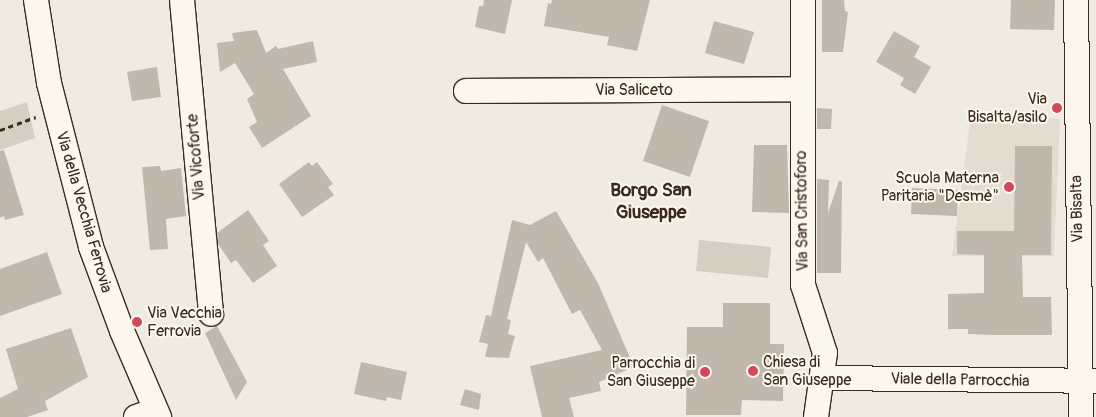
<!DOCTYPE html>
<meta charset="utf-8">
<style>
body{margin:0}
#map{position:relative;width:1096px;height:417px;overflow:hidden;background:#f0ebe0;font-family:Pangolin,sans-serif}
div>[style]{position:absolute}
.built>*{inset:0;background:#e2dcd1}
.green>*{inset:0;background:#d5cec3}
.building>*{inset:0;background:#c0b8ad}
.path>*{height:3px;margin-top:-1.5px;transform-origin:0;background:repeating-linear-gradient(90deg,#3b2a1e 0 5px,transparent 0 9px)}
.roads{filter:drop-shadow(1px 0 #3b2a1e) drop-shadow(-1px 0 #3b2a1e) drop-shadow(0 1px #3b2a1e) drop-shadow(0 -1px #3b2a1e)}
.minor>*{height:24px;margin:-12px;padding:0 12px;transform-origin:12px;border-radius:12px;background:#fbf7ec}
.dots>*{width:14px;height:14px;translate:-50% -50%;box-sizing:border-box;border:2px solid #fbf7ec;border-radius:50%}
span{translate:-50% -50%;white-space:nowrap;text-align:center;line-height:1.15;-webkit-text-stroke:4px #fbf7ec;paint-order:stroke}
.street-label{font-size:16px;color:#3b2a1e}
.poi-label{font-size:16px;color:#3b2a1e}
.right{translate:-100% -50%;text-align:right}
.left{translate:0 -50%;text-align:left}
.quarter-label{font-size:19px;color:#3b2a1e;font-weight:700}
</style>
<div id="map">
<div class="built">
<div style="clip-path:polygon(971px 115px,1060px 119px,1054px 256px,952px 256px)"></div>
</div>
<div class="green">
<div style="clip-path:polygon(27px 102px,35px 138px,0 150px,0 111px)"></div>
<div style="clip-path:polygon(699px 240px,771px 247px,768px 278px,696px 271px)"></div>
</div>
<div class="building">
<div style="clip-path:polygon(484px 0,512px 0,505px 34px,475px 27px,479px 6px,483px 6px)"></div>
<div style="clip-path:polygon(552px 0,650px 0,637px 51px,607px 45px,609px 37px,544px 26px,548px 3px,551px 4px)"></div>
<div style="clip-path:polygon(822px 0,844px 0,845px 11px,848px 12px,843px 52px,822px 52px)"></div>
<div style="clip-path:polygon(1011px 0,1055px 0,1054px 30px,1010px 29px)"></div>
<div style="clip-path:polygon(714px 21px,754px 32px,744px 64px,705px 53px)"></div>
<div style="clip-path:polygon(257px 30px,266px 53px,276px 46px,278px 49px,313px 41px,317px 62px,283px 69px,311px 116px,262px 148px,249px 127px,257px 122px,247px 99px,254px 94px,235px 63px,220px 72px,217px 43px,234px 41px,232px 33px)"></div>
<div style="clip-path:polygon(894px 31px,920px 46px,914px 57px,931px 67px,915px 94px,900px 85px,904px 78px,876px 62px)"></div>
<div style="clip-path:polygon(157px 67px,161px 97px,132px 101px,127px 72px)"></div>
<div style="clip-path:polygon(662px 105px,709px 121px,690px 177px,643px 161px)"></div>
<div style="clip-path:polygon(817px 108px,832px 109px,831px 129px,817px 129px)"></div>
<div style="clip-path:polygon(754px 145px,787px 145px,789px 213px,752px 212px)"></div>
<div style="clip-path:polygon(1015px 146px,1052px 146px,1051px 255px,1022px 255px,1023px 297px,1051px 297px,1052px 335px,993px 335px,968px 334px,968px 329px,948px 329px,948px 294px,984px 293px,984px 255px,957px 254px,957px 231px,1014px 231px)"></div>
<div style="clip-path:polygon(4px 150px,24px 215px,5px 220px,4px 216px,0 218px,0 151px)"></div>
<div style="clip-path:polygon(309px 162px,312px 166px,317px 162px,333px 184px,328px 187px,334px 195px,302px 217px,279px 184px)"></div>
<div style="clip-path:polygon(160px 166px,161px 171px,181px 168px,186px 216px,166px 219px,168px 249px,150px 250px,142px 167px)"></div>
<div style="clip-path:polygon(817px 179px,829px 180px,828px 213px,839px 181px,842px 182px,841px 273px,817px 273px)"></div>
<div style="clip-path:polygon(912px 188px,958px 190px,957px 216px,911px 214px)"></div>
<div style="clip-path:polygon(248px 210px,269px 241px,263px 245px,277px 266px,253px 283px,236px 260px,231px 263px,218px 244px,217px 233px)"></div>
<div style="clip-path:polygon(556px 211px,598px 283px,634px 367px,599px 382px,601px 391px,569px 398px,574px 417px,542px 417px,530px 366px,602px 350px,580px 310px,572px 314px,543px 258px,538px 262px,526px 242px,507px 319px,511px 320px,508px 334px,515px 336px,509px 358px,485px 357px,488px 344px,479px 342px,486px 315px,491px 316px,512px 220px,530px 225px)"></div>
<div style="clip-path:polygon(47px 252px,62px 294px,0 316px,0 269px)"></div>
<div style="clip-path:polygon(723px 303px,770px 303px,770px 344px,784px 344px,783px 401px,742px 400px,741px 415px,686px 415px,687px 327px,723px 327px)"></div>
<div style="clip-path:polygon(217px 326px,247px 382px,236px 400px,205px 333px)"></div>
<div style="clip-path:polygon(71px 328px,88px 377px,45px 401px,48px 410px,27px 417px,0 417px,0 398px,18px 389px,6px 349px)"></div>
<div style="clip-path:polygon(361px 362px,407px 372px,401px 400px,387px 397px,386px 401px,354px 394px)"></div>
<div style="clip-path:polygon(465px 389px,481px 394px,479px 410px,460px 405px)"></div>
</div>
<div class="path">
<div style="left:0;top:130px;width:38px;rotate:-20deg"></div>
</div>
<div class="roads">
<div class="minor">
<div style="left:36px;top:0;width:84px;rotate:81.1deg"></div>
<div style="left:49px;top:83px;width:169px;rotate:75.6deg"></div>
<div style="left:91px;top:247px;width:90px;rotate:69.7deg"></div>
<div style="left:122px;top:331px;width:94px;rotate:66.7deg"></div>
<div style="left:182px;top:0;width:315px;rotate:84.7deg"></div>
<div style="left:803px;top:0;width:285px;rotate:90deg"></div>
<div style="left:803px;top:285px;width:71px;rotate:72.1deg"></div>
<div style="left:825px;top:353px;width:65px;rotate:98deg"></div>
<div style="left:1076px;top:0;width:417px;rotate:89.3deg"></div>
<div style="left:466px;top:91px;width:335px;rotate:-0.3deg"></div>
<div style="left:824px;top:378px;width:272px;rotate:0.6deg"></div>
<div style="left:136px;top:417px;width:20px;rotate:-20deg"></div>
</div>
</div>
<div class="dots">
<div style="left:1057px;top:108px;background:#d1495b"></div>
<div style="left:1009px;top:187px;background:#d1495b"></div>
<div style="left:137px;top:322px;background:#d1495b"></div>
<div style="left:753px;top:371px;background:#d1495b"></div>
<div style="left:705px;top:372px;background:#d1495b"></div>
</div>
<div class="street-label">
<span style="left:634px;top:90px">Via Saliceto</span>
<span style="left:196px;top:157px;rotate:-95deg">Via Vicoforte</span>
<span style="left:1077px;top:209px;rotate:-91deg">Via Bisalta</span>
<span style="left:802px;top:211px;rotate:-91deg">Via San Cristoforo</span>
<span style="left:84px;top:212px;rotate:74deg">Via della Vecchia Ferrovia</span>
<span style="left:960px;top:380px;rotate:1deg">Viale della Parrocchia</span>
</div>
<div class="poi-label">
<span class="right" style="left:1047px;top:108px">Via<br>Bisalta/asilo</span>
<span class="right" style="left:999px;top:187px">Scuola Materna<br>Paritaria "Desmè"</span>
<span class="left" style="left:147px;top:322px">Via Vecchia<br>Ferrovia</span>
<span class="left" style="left:763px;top:371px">Chiesa di<br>San Giuseppe</span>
<span class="right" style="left:695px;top:372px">Parrocchia di<br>San Giuseppe</span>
</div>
<div class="quarter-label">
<span style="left:651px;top:202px">Borgo San<br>Giuseppe</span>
</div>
</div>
